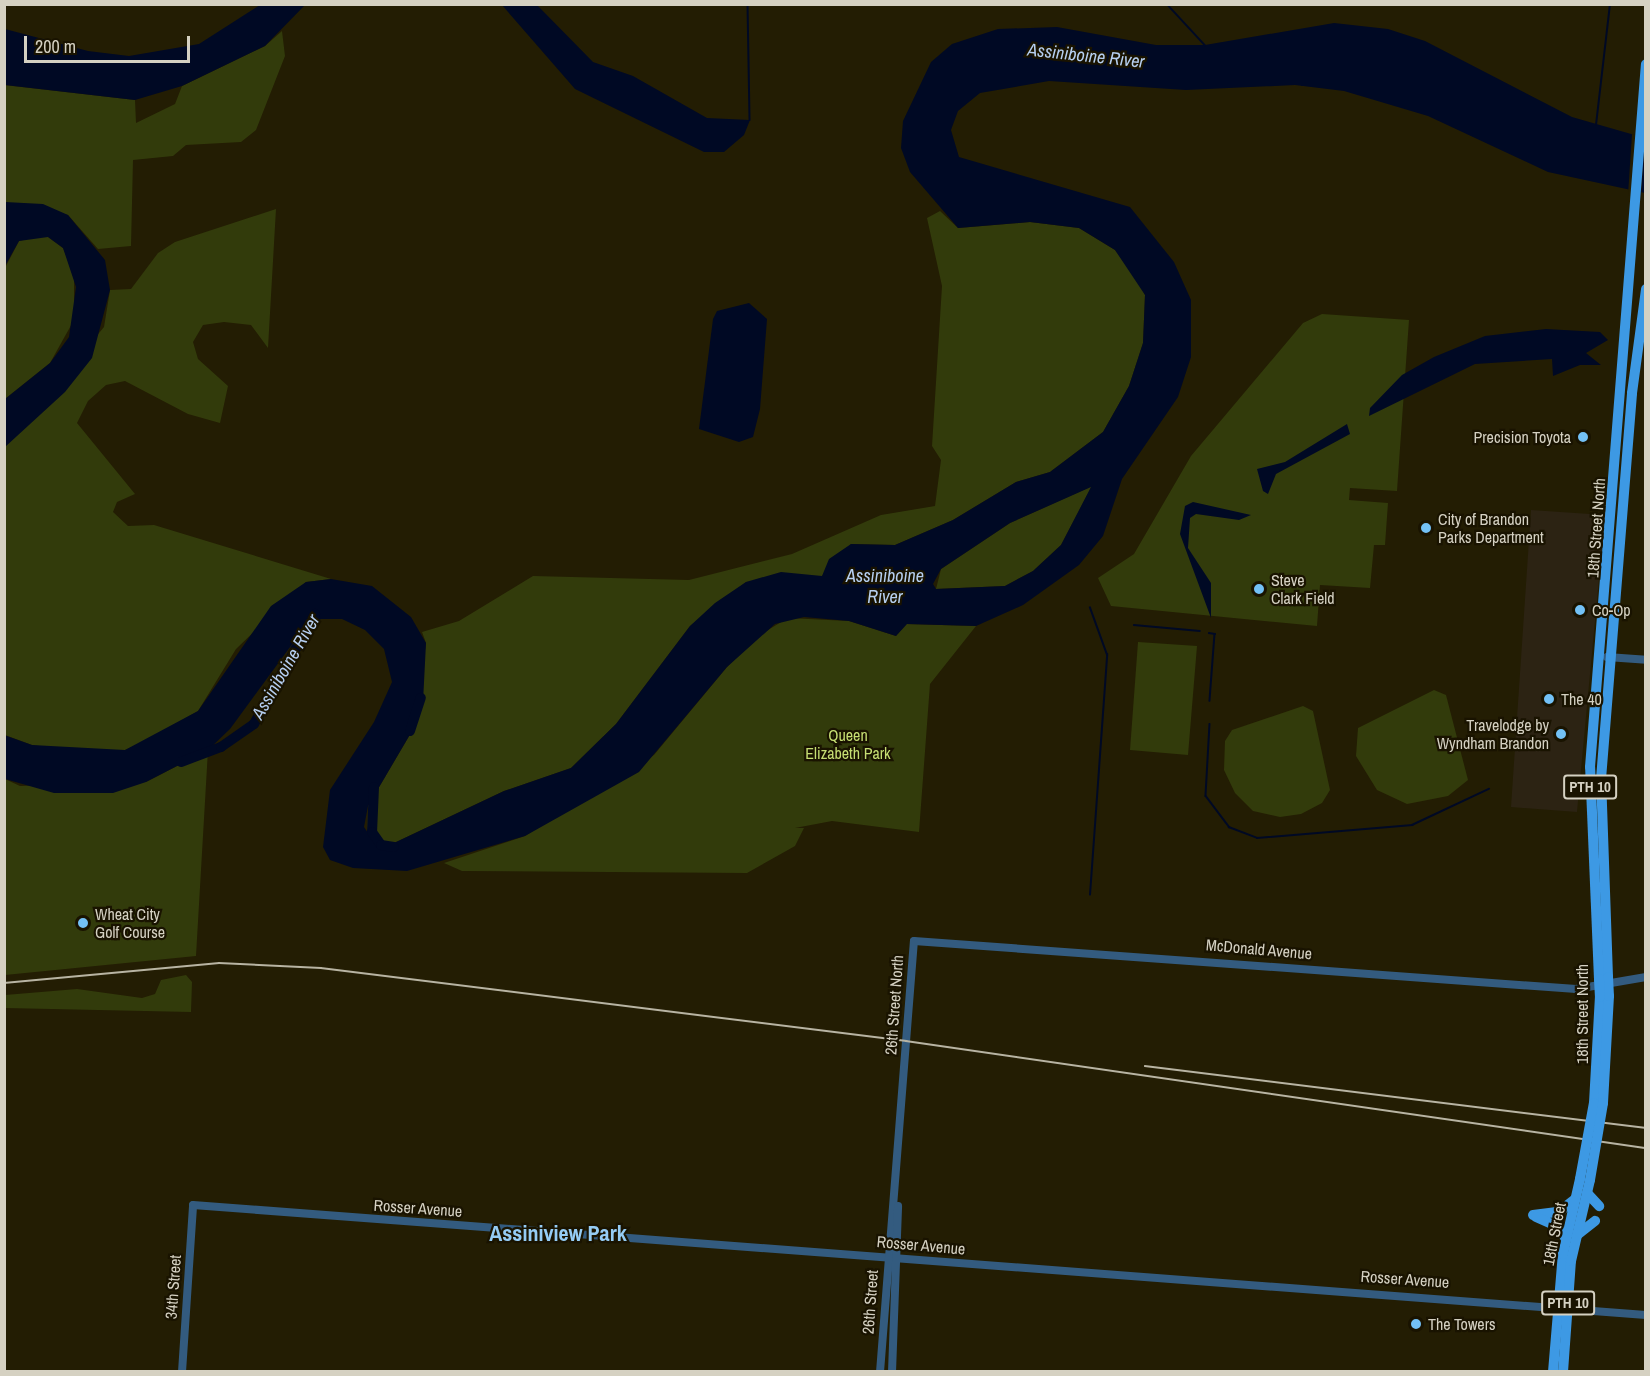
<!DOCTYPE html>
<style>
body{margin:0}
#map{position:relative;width:1650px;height:1376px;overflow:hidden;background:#231d03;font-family:"Archivo Narrow",sans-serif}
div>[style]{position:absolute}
.commercial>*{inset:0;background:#2c2313}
.green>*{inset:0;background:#323b0b}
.water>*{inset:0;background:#000924}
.pier>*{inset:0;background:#231d03}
.stream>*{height:1.5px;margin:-0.75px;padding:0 0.75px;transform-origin:0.75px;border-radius:0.75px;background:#000924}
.river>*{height:10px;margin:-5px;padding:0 5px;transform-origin:5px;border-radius:5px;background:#000924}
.tertiary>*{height:8px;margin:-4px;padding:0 4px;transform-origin:4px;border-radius:4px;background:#335b7f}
.primary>*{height:10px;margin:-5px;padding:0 5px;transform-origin:5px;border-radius:5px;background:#3d99e4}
.rail>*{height:1.5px;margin:-0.75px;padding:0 0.75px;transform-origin:0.75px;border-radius:0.75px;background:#b8b4a3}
.primary-bridge>*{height:10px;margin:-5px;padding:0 5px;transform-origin:5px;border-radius:5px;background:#3d99e4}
.dots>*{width:16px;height:16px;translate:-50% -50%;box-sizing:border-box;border:3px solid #191300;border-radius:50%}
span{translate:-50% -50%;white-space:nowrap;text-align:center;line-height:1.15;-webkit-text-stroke:4.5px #191300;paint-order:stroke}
.shield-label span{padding:2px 4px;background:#191300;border:2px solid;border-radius:4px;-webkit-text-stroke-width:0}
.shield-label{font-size:15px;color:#d5d1c2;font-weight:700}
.poi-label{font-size:16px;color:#d5d1c2}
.right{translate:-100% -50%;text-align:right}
.left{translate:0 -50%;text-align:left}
.street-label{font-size:16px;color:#d5d1c2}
.park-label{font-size:16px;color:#c6de72}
.water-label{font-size:18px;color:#b6cff0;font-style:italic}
.district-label{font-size:22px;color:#95ccf4;font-weight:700}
.frame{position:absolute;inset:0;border:6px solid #d5d1c2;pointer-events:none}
.scale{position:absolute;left:24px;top:36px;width:166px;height:27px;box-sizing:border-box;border:3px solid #d5d1c2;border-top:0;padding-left:8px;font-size:18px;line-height:21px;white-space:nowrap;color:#d5d1c2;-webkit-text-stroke:4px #191300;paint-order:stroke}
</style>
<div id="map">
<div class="commercial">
<div style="clip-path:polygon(1531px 510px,1605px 515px,1577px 812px,1511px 807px)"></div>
</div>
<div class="green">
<div style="clip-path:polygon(282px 31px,285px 56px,256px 130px,241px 142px,186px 145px,173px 156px,133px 160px,131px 246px,98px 249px,68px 215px,5px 202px,4px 85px,135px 100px,136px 123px,175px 104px,182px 86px,265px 46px)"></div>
<div style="clip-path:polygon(276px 209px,268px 348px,251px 325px,224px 322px,203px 325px,193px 342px,198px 359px,228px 386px,220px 423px,188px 414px,125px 381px,106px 385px,88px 401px,77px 423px,135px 494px,117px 502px,113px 512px,128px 526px,154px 525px,331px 579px,306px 582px,236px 649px,198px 711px,145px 741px,125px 750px,76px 751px,32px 745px,5px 735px,4px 447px,104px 327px,110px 290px,131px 289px,158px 253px,175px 242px)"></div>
<div style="clip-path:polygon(940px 211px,958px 228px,1030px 222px,1079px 228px,1115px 250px,1139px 282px,1145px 295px,1143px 343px,1129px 386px,1103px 432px,1050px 472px,1016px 482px,953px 520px,895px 545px,851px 544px,822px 576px,746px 582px,690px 626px,616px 724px,571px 768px,504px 791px,394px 843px,375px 845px,367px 838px,368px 806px,415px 726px,426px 643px,422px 632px,459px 621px,533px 576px,689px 580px,792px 554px,881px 515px,935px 506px,941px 460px,932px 446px,942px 286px,927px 218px)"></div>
<div style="clip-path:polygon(35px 237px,48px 237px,63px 248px,74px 274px,74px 320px,50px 363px,5px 399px,5px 268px,19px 241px)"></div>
<div style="clip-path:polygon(1322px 314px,1409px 320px,1397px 491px,1350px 488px,1349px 500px,1388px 503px,1385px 545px,1374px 545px,1370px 588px,1320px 585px,1317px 626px,1111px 606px,1098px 578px,1134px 554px,1191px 456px,1303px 323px)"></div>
<div style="clip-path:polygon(1092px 486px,1061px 545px,1033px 571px,1005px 586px,936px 589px,941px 569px,1010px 523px)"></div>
<div style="clip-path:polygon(788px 618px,849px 621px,896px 636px,906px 624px,976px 626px,930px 684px,919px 832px,832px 821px,795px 828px,804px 828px,795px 846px,747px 873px,462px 871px,444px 863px,525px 836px,654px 755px,727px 667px,758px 636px)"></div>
<div style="clip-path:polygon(1138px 642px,1197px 646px,1188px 755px,1130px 750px)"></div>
<div style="clip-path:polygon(1434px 690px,1446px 695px,1468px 780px,1448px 796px,1407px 804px,1377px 790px,1356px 756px,1358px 728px)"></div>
<div style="clip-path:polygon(1303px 706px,1313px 711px,1330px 790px,1322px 803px,1301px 814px,1280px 817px,1253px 811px,1235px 793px,1224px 770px,1225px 741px,1232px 730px)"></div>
<div style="clip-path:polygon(208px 750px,196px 956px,5px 975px,5px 779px,20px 786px,146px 782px)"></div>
<div style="clip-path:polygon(186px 975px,192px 982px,191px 1012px,5px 1008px,5px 995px,77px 989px,142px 998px,155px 994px,161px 980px)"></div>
</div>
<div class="water">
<div style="clip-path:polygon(260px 5px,305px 5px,265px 46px,182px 86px,135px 100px,5px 85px,5px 29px,88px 51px,129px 56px,199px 44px)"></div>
<div style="clip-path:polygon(502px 5px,537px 5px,593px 62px,633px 76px,707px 118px,750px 120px,744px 135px,724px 152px,704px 152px,575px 89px)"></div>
<div style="clip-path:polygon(evenodd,1334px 23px,1388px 29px,1425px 41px,1572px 117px,1645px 138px,1645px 193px,1548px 172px,1428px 116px,1344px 91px,1295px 85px,1186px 90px,1049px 81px,980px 93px,958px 111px,951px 130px,959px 157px,1130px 207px,1174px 262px,1191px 300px,1191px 357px,1178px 397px,1122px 479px,1103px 536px,1079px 565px,1023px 605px,976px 626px,907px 624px,896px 636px,849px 621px,804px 617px,775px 624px,727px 667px,639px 772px,525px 836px,407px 871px,353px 868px,330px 860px,323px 847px,330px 790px,374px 722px,392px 682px,384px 649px,365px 630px,342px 619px,321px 619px,304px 628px,230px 729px,208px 750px,146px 782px,113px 793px,54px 793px,5px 779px,4px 735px,32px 745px,125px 750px,198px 711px,271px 606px,306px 582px,331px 579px,372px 586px,411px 617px,426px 643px,423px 702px,415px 726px,368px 806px,364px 827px,376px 845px,394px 843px,504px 791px,571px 768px,616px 724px,690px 626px,715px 603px,746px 582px,781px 572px,822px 576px,829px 559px,851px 544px,895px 545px,953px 520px,1016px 482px,1050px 472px,1103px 432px,1129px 386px,1143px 343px,1145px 295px,1115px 250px,1079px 228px,1030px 222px,958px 228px,910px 172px,901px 148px,903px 121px,931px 62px,952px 44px,998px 29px,1057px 27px,1156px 45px,1205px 45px,1334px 23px,1091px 487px,1061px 545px,1033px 571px,1005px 586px,936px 589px,933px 584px,941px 569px,1010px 523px,1091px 487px)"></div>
<div style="clip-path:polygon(5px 202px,43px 204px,68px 215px,105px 260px,110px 290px,92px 358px,65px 392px,5px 447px,5px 399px,50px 363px,69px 337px,76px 287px,63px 248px,48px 237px,19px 241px,5px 266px)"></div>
<div style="clip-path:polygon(749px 303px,767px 319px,760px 409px,753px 437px,739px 442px,699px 429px,713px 319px,717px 311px)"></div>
<div style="clip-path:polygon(1546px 329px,1600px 332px,1608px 340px,1586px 353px,1601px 365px,1580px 365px,1553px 376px,1552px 359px,1475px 364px,1369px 416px,1370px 408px,1402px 375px,1434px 357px,1485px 336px)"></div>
<div style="clip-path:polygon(1347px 424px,1350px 434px,1276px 474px,1268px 494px,1263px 491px,1257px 469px,1285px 462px)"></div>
<div style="clip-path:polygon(1193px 502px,1251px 515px,1239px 520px,1196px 514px,1190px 518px,1188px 548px,1211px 583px,1211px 618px,1180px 534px,1185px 506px)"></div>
</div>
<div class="pier">
<div style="clip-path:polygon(1632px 134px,1645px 135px,1641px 196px,1628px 195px)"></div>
</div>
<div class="stream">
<div style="left:748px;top:4px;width:116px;rotate:89deg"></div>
<div style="left:1167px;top:4px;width:56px;rotate:47.2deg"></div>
<div style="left:1596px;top:125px;width:122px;rotate:-83.4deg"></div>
<div style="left:1134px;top:625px;width:66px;rotate:5.2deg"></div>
<div style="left:1209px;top:633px;width:6px;rotate:9deg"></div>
<div style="left:1215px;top:634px;width:67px;rotate:94.3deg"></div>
<div style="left:1210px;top:724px;width:72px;rotate:93.2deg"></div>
<div style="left:1206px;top:796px;width:39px;rotate:53deg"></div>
<div style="left:1229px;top:827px;width:30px;rotate:21deg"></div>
<div style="left:1257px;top:838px;width:156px;rotate:-4.8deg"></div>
<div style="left:1412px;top:825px;width:85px;rotate:-25.1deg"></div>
<div style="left:1090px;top:895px;width:241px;rotate:-85.9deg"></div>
<div style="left:1107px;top:655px;width:50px;rotate:-109.9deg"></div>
</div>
<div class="river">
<div style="left:410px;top:731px;width:35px;rotate:-72deg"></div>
<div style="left:181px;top:762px;width:43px;rotate:-20.6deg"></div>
<div style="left:221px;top:747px;width:40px;rotate:-34.9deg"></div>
<div style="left:254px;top:724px;width:126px;rotate:-61deg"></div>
<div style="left:374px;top:787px;width:45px;rotate:92.5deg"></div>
<div style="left:372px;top:832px;width:16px;rotate:55deg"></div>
<div style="left:381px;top:845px;width:13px;rotate:9deg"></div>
</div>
<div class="tertiary">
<div style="left:1607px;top:657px;width:39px;rotate:4deg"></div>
<div style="left:182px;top:1372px;width:167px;rotate:-86.2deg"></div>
<div style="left:193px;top:1205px;width:1457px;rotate:4.33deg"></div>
<div style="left:880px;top:1372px;width:432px;rotate:-85.5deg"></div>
<div style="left:914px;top:941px;width:664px;rotate:4.15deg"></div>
<div style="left:1576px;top:989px;width:71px;rotate:-9.7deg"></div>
<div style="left:892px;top:1372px;width:166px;rotate:-87.9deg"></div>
</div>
<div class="primary">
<div style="left:1608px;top:977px;width:198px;rotate:-92deg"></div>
<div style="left:1601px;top:779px;width:387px;rotate:-85.4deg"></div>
<div style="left:1632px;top:393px;width:105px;rotate:-82.3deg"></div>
<div style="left:1599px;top:979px;width:212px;rotate:-92.4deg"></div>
<div style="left:1590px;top:767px;width:705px;rotate:-85.45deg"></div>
<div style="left:1594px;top:1103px;width:106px;rotate:-86.8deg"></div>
<div style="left:1603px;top:1103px;width:107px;rotate:-86.8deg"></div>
<div style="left:1587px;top:1193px;width:18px;rotate:47deg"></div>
<div style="left:1533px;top:1215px;width:26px;rotate:-7deg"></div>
<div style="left:1559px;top:1212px;width:21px;rotate:-39deg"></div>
<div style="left:1536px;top:1217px;width:24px;rotate:24deg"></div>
<div style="left:1558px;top:1227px;width:14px;rotate:56deg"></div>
<div style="left:1577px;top:1235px;width:23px;rotate:-38deg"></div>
<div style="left:1553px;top:1372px;width:118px;rotate:-85.2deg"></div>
<div style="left:1563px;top:1254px;width:77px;rotate:-77.2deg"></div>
<div style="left:1563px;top:1372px;width:111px;rotate:-85.9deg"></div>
<div style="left:1571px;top:1261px;width:83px;rotate:-76.8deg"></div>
</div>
<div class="rail">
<div style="left:4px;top:983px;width:216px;rotate:-5.3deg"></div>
<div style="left:219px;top:963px;width:102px;rotate:2.8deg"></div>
<div style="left:321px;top:968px;width:590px;rotate:7.11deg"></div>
<div style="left:906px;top:1041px;width:748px;rotate:8.23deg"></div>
<div style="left:1145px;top:1066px;width:505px;rotate:7.05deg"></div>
</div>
<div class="primary-bridge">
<div style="left:1608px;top:977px;width:19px;rotate:87deg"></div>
<div style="left:1599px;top:979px;width:18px;rotate:87deg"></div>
<div style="left:1580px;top:1179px;width:77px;rotate:-79.6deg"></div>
<div style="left:1590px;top:1180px;width:78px;rotate:-80.4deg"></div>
</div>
<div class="dots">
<div style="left:1583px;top:437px;background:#73c1f6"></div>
<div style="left:1426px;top:528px;background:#73c1f6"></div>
<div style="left:1259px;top:589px;background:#73c1f6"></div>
<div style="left:1580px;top:610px;background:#73c1f6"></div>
<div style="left:1549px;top:699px;background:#73c1f6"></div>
<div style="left:1561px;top:734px;background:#73c1f6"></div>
<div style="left:83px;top:923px;background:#73c1f6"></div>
<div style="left:1416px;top:1324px;background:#73c1f6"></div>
</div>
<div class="shield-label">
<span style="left:1590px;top:787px">PTH 10</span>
<span style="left:1568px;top:1303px">PTH 10</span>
</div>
<div class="poi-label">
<span class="right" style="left:1571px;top:437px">Precision Toyota</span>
<span class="left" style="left:1438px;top:528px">City of Brandon<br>Parks Department</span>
<span class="left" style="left:1271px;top:589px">Steve<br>Clark Field</span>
<span class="left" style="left:1592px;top:610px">Co-Op</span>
<span class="left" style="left:1561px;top:699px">The 40</span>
<span class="right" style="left:1549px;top:734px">Travelodge by<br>Wyndham Brandon</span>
<span class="left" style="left:95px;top:923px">Wheat City<br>Golf Course</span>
<span class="left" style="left:1428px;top:1324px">The Towers</span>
</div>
<div class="street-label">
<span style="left:1596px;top:528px;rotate:-86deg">18th Street North</span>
<span style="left:1259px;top:949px;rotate:5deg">McDonald Avenue</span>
<span style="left:894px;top:1005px;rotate:-86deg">26th Street North</span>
<span style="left:1582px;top:1014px;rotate:-90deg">18th Street North</span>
<span style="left:418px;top:1208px;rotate:4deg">Rosser Avenue</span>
<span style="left:1554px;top:1234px;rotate:-79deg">18th Street</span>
<span style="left:921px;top:1245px;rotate:5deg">Rosser Avenue</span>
<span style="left:1405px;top:1279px;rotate:4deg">Rosser Avenue</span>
<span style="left:173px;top:1287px;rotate:-86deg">34th Street</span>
<span style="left:870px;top:1302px;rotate:-86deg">26th Street</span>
</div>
<div class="park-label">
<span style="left:848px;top:744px">Queen<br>Elizabeth Park</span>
</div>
<div class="water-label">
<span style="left:1086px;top:56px;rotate:6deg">Assiniboine River</span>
<span style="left:885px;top:587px">Assiniboine<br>River</span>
<span style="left:286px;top:667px;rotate:-60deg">Assiniboine River</span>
</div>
<div class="district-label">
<span style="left:558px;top:1234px">Assiniview Park</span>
</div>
<div class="frame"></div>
<div class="scale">200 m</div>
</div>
